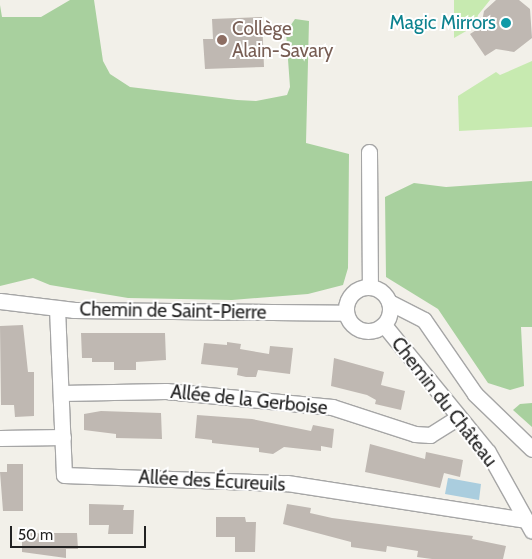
<!DOCTYPE html>
<meta charset="utf-8">
<style>
body{margin:0}
#map{position:relative;width:532px;height:559px;overflow:hidden;background:#f2f0e9;font-family:Cabin,sans-serif}
div>[style]{position:absolute}
.grass>*{inset:0;background:#c7eab0}
.forest>*{inset:0;background:#a8d09e}
.water>*{inset:0;background:#aacdde}
.building>*{inset:0;background:#bfb8b2}
.roads{filter:drop-shadow(1px 0 #a6a6a6) drop-shadow(-1px 0 #a6a6a6) drop-shadow(0 1px #a6a6a6) drop-shadow(0 -1px #a6a6a6)}
.street>*{height:15px;margin:-7.5px;padding:0 7.5px;transform-origin:7.5px;border-radius:7.5px;background:#fff}
.street>.ring{margin:-7.5px;padding:0;box-sizing:content-box;background:none;border:15px solid #fff;border-radius:50%}
.dots>*{width:14px;height:14px;translate:-50% -50%;box-sizing:border-box;border:2px solid #fff;border-radius:50%}
span{translate:-50% -50%;white-space:nowrap;text-align:center;line-height:1.15;-webkit-text-stroke:4px #fff;paint-order:stroke}
.culture-label{font-size:19px;color:#0d838f}
.right{translate:-100% -50%;text-align:right}
.education-label{font-size:19px;color:#785e54}
.left{translate:0 -50%;text-align:left}
.street-label{font-size:19px;color:#222}
.scale{position:absolute;left:10px;top:526px;width:136px;height:22px;box-sizing:border-box;border:2px solid #222;border-top:0;padding-left:6px;font-size:15px;line-height:18px;white-space:nowrap;color:#222;-webkit-text-stroke:4px #fff;paint-order:stroke}
</style>
<div id="map">
<div class="grass">
<div style="clip-path:polygon(454px 0,490px 0,478px 15px,475px 26px,454px 38px)"></div>
<div style="clip-path:polygon(532px 61px,532px 127px,459px 131px,458px 96px,496px 72px,500px 75px)"></div>
</div>
<div class="forest">
<div style="clip-path:polygon(70px 0,94px 0,103px 61px,110px 74px,130px 87px,237px 100px,256px 101px,287px 95px,290px 87px,286px 32px,295px 19px,309px 21px,306px 143px,349px 154px,348px 268px,343px 285px,308px 294px,232px 300px,128px 298px,50px 285px,33px 278px,0 286px,0 5px,2px 17px,41px 17px)"></div>
<div style="clip-path:polygon(532px 181px,532px 327px,521px 327px,524px 386px,510px 390px,488px 383px,438px 309px,386px 277px,385px 197px,414px 183px,446px 187px)"></div>
<div style="clip-path:polygon(532px 403px,532px 427px,513px 410px,520px 404px)"></div>
</div>
<div class="water">
<div style="clip-path:polygon(448px 478px,481px 484px,479px 500px,445px 494px)"></div>
</div>
<div class="building">
<div style="clip-path:polygon(496px 0,519px 0,530px 9px,532px 38px,514px 52px,496px 49px,485px 56px,470px 34px,481px 27px,484px 11px)"></div>
<div style="clip-path:polygon(262px 17px,264px 67px,205px 69px,203px 39px,213px 39px,212px 19px)"></div>
<div style="clip-path:polygon(23px 325px,28px 372px,34px 372px,34px 416px,15px 417px,14px 405px,1px 405px,0 326px)"></div>
<div style="clip-path:polygon(81px 333px,165px 333px,166px 360px,136px 362px,136px 370px,114px 370px,114px 362px,92px 362px,92px 358px,82px 358px)"></div>
<div style="clip-path:polygon(227px 342px,241px 344px,240px 349px,269px 354px,270px 346px,293px 348px,290px 374px,258px 370px,256px 377px,246px 377px,237px 375px,238px 368px,201px 364px,204px 343px,227px 345px)"></div>
<div style="clip-path:polygon(334px 358px,384px 372px,381px 385px,405px 391px,401px 410px,375px 404px,376px 400px,367px 395px,331px 386px)"></div>
<div style="clip-path:polygon(101px 411px,161px 413px,162px 439px,116px 438px,116px 434px,84px 430px,84px 414px)"></div>
<div style="clip-path:polygon(197px 415px,252px 419px,311px 431px,313px 425px,334px 429px,332px 448px,321px 446px,321px 451px,284px 447px,273px 454px,259px 452px,259px 448px,212px 443px,212px 440px,195px 438px)"></div>
<div style="clip-path:polygon(370px 444px,425px 459px,426px 452px,463px 460px,460px 477px,444px 473px,440px 488px,365px 472px)"></div>
<div style="clip-path:polygon(7px 464px,23px 464px,23px 511px,3px 511px,0 472px,7px 472px)"></div>
<div style="clip-path:polygon(89px 504px,124px 505px,123px 510px,134px 510px,133px 534px,108px 534px,109px 525px,89px 525px)"></div>
<div style="clip-path:polygon(287px 504px,311px 508px,310px 513px,332px 518px,473px 536px,472px 539px,506px 546px,503px 559px,432px 559px,417px 557px,418px 551px,387px 546px,386px 552px,351px 547px,351px 542px,283px 524px)"></div>
<div style="clip-path:polygon(216px 517px,245px 517px,246px 522px,256px 522px,255px 552px,235px 552px,235px 537px,216px 537px)"></div>
<div style="clip-path:polygon(22px 533px,77px 533px,78px 549px,66px 549px,66px 558px,22px 552px)"></div>
</div>
<div class="roads">
<div class="street">
<div style="left:369px;top:152px;width:135px;rotate:89.6deg"></div>
<div class="ring" style="left:346px;top:287px;width:29px;height:29px"></div>
<div style="left:0;top:301px;width:75px;rotate:6.9deg"></div>
<div style="left:74px;top:310px;width:272px;rotate:0.6deg"></div>
<div style="left:389px;top:302px;width:39px;rotate:27deg"></div>
<div style="left:424px;top:320px;width:90px;rotate:55.4deg"></div>
<div style="left:475px;top:394px;width:79px;rotate:44deg"></div>
<div style="left:57px;top:308px;width:167px;rotate:87.6deg"></div>
<div style="left:64px;top:475px;width:223px;rotate:2.1deg"></div>
<div style="left:287px;top:483px;width:241px;rotate:8.8deg"></div>
<div style="left:384px;top:325px;width:164px;rotate:50.7deg"></div>
<div style="left:488px;top:452px;width:90px;rotate:60.9deg"></div>
<div style="left:61px;top:393px;width:105px;rotate:-1.1deg"></div>
<div style="left:166px;top:391px;width:167px;rotate:5.5deg"></div>
<div style="left:332px;top:407px;width:87px;rotate:18deg"></div>
<div style="left:415px;top:434px;width:15px;rotate:4deg"></div>
<div style="left:430px;top:435px;width:34px;rotate:-32deg"></div>
<div style="left:0;top:438px;width:63px;rotate:-0.9deg"></div>
</div>
</div>
<div class="dots">
<div style="left:506px;top:23px;background:#0f9aa8"></div>
<div style="left:222px;top:40px;background:#8d6e63"></div>
</div>
<div class="culture-label">
<span class="right" style="left:496px;top:23px">Magic Mirrors</span>
</div>
<div class="education-label">
<span class="left" style="left:232px;top:40px">Collège<br>Alain-Savary</span>
</div>
<div class="street-label">
<span style="left:173px;top:311px;rotate:1deg">Chemin de Saint-Pierre</span>
<span style="left:249px;top:400px;rotate:6deg">Allée de la Gerboise</span>
<span style="left:444px;top:402px;rotate:52deg">Chemin du Château</span>
<span style="left:212px;top:481px;rotate:3deg">Allée des Écureuils</span>
</div>
<div class="scale">50 m</div>
</div>
